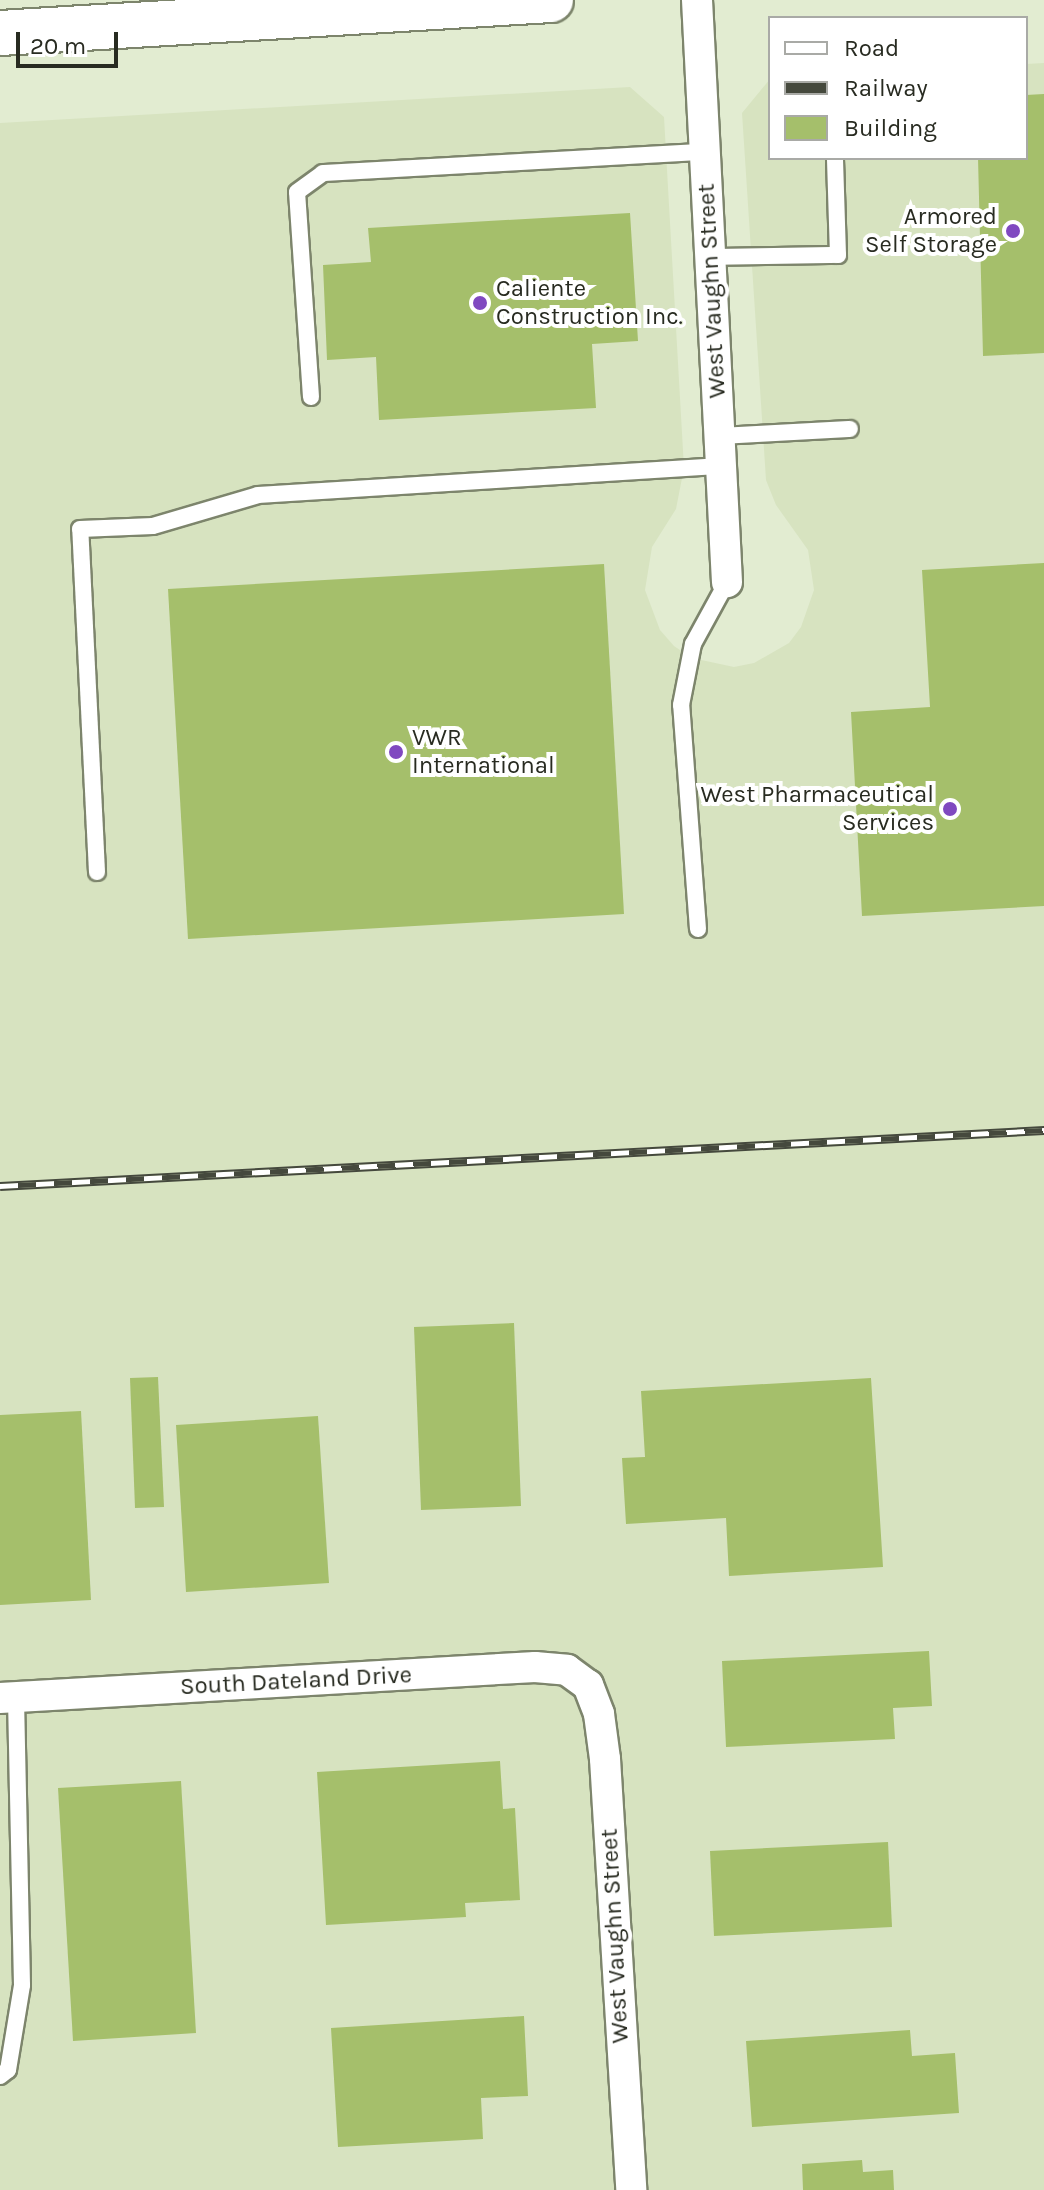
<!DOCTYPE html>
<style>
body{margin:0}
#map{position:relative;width:1044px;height:2190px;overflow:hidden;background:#e2ecd1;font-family:Karla,sans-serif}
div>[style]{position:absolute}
.built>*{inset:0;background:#d7e3c0}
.building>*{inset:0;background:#a5bf6b}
.roads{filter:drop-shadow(2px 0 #7d856c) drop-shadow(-2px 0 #7d856c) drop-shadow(0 2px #7d856c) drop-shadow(0 -2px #7d856c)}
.service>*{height:16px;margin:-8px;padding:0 8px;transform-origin:8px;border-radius:8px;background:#fff}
.minor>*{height:30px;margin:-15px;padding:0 15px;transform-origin:15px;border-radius:15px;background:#fff}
.secondary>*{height:44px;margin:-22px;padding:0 22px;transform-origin:22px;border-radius:22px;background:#fff}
.rail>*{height:9px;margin-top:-4.5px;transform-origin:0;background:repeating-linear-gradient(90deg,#fff 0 18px,#45493d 0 36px);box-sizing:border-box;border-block:2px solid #45493d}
.dots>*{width:22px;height:22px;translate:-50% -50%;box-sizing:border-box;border:4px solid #fff;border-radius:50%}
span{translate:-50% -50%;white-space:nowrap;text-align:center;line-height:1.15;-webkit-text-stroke:8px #fff;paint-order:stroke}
.poi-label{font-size:24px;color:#282b21}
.right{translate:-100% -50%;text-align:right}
.left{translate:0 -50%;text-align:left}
.street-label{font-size:24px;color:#282b21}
.legend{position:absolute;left:768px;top:16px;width:260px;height:144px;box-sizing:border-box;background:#fff;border:2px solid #a9aaa6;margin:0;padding:10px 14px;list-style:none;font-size:24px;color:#282b21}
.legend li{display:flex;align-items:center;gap:16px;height:40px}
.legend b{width:40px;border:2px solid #a9aaa6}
.scale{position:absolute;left:16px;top:32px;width:102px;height:36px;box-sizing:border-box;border:4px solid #282b21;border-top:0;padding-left:10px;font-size:24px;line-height:28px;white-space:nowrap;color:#282b21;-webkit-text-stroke:6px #fff;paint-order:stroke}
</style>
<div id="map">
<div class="built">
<div style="clip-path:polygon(1044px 63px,1044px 2190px,0 2190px,0 123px,630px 87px,664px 117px,684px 468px,676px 509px,652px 547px,645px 590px,660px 630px,674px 646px,692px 658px,734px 667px,754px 663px,789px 643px,801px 627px,814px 590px,808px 550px,776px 505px,766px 480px,742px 113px,770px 79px,770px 158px,1026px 158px,1026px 64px)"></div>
</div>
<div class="building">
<div style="clip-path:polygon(1044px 94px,1044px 353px,983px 356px,978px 158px,1026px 158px,1026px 95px)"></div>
<div style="clip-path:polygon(630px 213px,638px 341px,592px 344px,596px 408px,379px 420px,376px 357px,327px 360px,323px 265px,371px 262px,368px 228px)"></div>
<div style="clip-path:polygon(1044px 563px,1044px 906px,862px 916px,851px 712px,930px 707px,922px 570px)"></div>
<div style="clip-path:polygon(604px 564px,624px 914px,188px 939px,168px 589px)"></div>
<div style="clip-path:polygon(514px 1323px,521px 1506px,421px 1510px,414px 1327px)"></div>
<div style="clip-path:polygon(158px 1377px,164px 1507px,135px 1508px,130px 1378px)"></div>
<div style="clip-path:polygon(871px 1378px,883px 1567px,729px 1576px,726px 1518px,626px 1524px,622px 1458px,645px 1457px,641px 1391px)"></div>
<div style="clip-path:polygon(81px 1411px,91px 1600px,0 1605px,0 1415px)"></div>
<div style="clip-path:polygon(318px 1416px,329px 1583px,186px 1592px,176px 1425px)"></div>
<div style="clip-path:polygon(929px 1651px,932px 1706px,893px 1708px,895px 1739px,726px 1747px,722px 1661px)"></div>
<div style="clip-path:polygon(500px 1761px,503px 1809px,515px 1808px,520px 1900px,465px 1903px,466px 1917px,326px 1925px,317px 1772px)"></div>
<div style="clip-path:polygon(181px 1781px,196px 2033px,73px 2041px,58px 1788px)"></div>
<div style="clip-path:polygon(888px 1842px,892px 1927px,714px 1936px,710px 1851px)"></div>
<div style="clip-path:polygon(524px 2016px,528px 2096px,481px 2098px,483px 2139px,338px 2147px,331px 2028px)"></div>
<div style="clip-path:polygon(910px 2030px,912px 2056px,955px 2053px,959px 2113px,752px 2127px,746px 2041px)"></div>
<div style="clip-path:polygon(862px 2160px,863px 2172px,893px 2170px,894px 2190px,803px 2190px,802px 2164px)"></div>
</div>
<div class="roads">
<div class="service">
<div style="left:710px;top:257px;width:128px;rotate:-0.9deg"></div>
<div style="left:838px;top:255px;width:97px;rotate:-91.8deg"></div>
<div style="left:311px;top:397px;width:205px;rotate:-93.9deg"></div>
<div style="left:297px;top:192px;width:32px;rotate:-36deg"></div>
<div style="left:323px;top:173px;width:382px;rotate:-3.2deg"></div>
<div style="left:719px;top:436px;width:131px;rotate:-3.1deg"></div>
<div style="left:97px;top:872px;width:343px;rotate:-92.8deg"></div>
<div style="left:80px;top:529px;width:73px;rotate:-2.4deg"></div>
<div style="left:153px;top:526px;width:109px;rotate:-16.4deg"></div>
<div style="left:258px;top:495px;width:464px;rotate:-3.6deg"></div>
<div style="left:698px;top:929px;width:225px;rotate:-94.3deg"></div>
<div style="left:681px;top:705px;width:62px;rotate:-78.9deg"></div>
<div style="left:693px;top:644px;width:71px;rotate:-61.3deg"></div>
<div style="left:0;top:2076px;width:10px;rotate:-37deg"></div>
<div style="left:8px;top:2070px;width:86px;rotate:-80.6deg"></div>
<div style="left:22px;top:1985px;width:287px;rotate:-91.2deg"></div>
</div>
<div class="minor">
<div style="left:697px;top:0;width:583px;rotate:87.05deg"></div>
<div style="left:0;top:1698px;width:536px;rotate:-3.32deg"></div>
<div style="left:535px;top:1667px;width:32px;rotate:5deg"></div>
<div style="left:567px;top:1670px;width:26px;rotate:36deg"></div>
<div style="left:588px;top:1685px;width:31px;rotate:69deg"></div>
<div style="left:599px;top:1714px;width:45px;rotate:82.4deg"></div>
<div style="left:605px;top:1759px;width:432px;rotate:86.5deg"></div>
</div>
<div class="secondary">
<div style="left:0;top:33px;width:552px;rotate:-3.43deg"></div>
</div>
</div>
<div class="rail">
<div style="left:0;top:1186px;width:1046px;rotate:-3.07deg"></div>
</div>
<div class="dots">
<div style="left:1013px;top:231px;background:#8049c0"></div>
<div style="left:480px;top:303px;background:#8049c0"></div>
<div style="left:396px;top:752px;background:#8049c0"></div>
<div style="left:950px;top:809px;background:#8049c0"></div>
</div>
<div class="poi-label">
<span class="right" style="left:997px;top:231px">Armored<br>Self Storage</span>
<span class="left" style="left:496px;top:303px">Caliente<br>Construction Inc.</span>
<span class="left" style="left:412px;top:752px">VWR<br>International</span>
<span class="right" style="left:934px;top:809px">West Pharmaceutical<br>Services</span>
</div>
<div class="street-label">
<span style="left:712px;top:291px;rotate:-93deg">West Vaughn Street</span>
<span style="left:296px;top:1681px;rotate:-3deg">South Dateland Drive</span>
<span style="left:615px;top:1936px;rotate:-93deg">West Vaughn Street</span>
</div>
<ul class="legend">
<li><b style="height:10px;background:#fff"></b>Road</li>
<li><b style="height:10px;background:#45493d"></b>Railway</li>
<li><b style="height:22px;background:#a5bf6b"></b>Building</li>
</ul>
<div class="scale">20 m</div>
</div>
